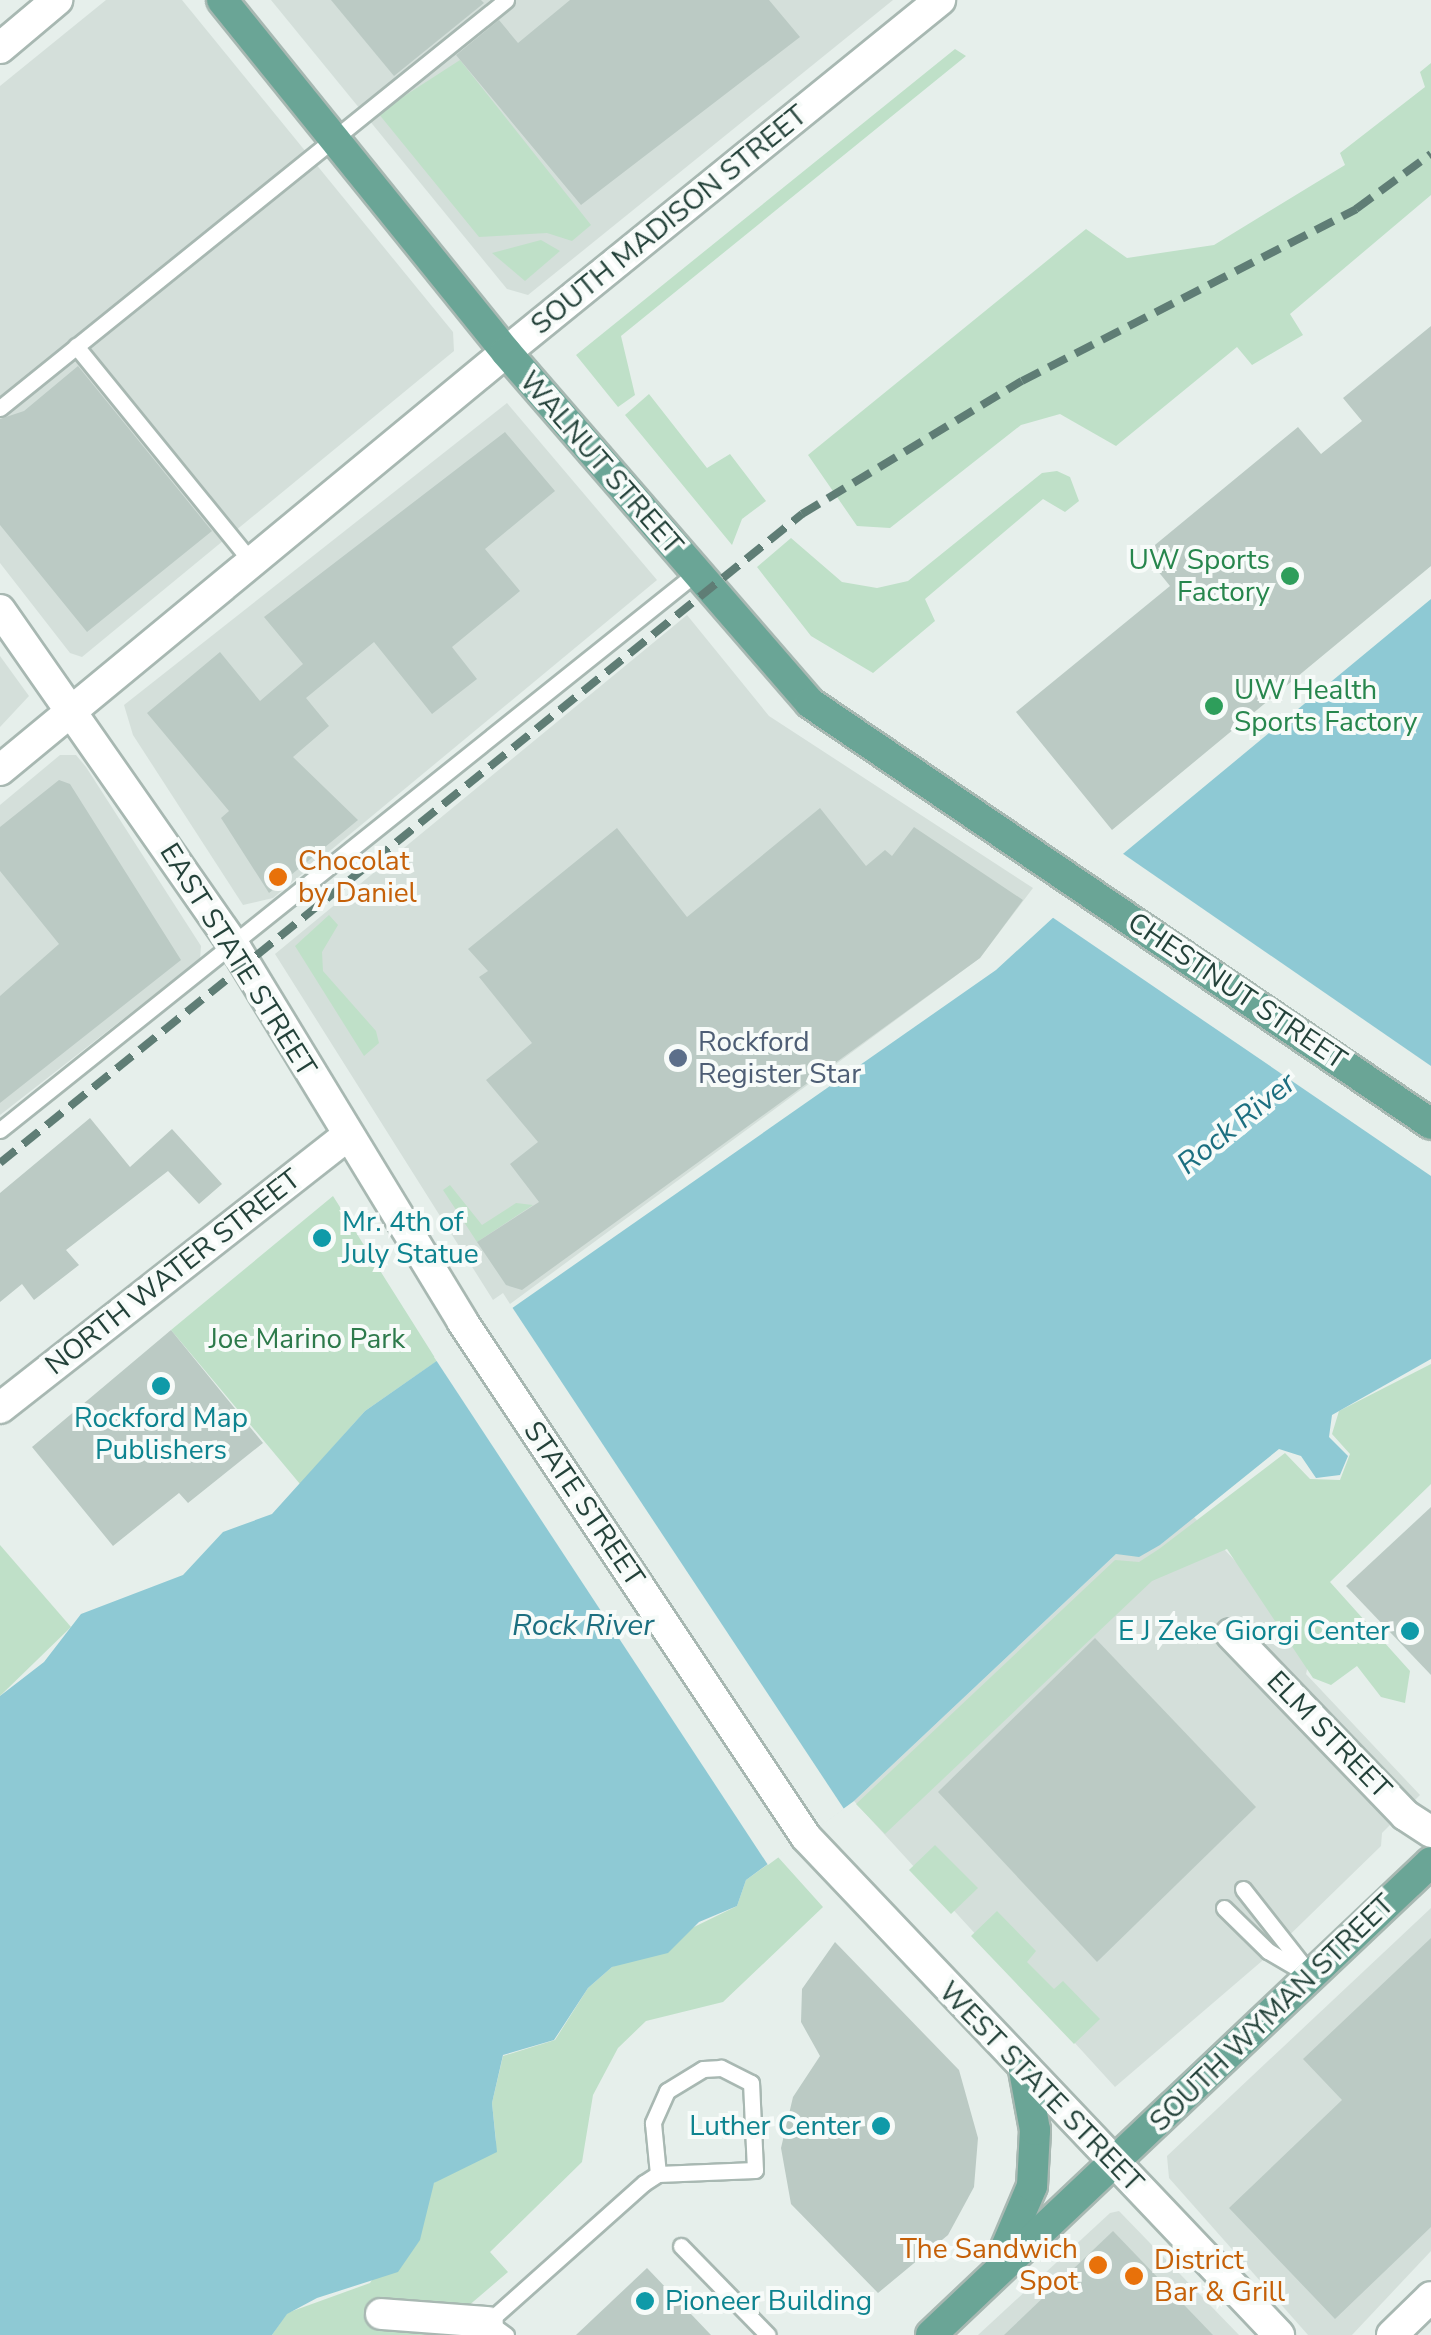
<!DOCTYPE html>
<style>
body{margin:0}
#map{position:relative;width:1431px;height:2335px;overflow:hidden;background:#e6efeb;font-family:"Nunito Sans",sans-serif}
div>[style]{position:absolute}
.built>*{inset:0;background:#d4dfda}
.green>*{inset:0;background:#bfe0c8}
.water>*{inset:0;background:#8ec9d4}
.pier>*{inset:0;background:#e6efeb}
.building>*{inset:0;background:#bbcac4}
.roads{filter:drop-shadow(2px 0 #a8b8b2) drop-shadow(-2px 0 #a8b8b2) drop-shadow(0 2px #a8b8b2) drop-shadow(0 -2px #a8b8b2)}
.lane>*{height:15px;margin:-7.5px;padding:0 7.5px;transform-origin:7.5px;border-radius:7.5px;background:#fff}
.street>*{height:30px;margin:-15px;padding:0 15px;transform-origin:15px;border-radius:15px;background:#fff}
.secondary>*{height:30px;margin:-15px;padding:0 15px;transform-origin:15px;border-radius:15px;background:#fff}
.primary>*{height:30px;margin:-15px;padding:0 15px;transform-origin:15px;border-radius:15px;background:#6aa596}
.rail>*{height:8px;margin-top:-4px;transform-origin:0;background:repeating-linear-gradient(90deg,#5f7d75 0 20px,transparent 0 30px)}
.dots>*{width:28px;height:28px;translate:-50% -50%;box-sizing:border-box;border:5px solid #f7fbf9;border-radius:50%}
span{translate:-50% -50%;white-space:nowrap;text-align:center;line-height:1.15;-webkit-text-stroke:8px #f7fbf9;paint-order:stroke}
.street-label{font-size:28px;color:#24423a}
.leisure-label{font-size:28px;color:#27864d}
.right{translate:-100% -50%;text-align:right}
.left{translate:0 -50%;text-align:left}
.food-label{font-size:28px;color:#c56008}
.service-label{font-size:28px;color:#4e5e75}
.culture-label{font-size:28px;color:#0d838f}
.park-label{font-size:28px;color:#2d7a4b}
.water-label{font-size:30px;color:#1c6f80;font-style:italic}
</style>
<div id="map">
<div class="built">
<div style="clip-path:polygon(106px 0,182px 0,453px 332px,454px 351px,82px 657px,70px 653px,0 563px,0 86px)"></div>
<div style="clip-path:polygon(271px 0,893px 0,528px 295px,507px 289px)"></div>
<div style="clip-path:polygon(507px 403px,657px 580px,273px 898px,243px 905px,133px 735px,124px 705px)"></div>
<div style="clip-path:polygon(687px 615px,769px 716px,1033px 888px,980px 958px,510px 1304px,503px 1293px,493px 1300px,275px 954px)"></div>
<div style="clip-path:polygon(0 656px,29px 696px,0 727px)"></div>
<div style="clip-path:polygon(60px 755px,76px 755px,86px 767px,201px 946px,200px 959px,0 1115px,0 805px)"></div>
<div style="clip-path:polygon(1193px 1516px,1313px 1644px,1306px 1674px,1420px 1795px,1382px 1833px,1381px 1846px,1269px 1955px,1115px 2087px,854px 1801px,1116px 1554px,1160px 1545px)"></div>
<div style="clip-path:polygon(1431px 1908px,1431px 2251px,1352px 2335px,1308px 2335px,1169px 2178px,1167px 2156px)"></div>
<div style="clip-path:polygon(1119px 2211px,1239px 2335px,978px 2335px,1110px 2213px)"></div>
</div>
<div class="green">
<div style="clip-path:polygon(955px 49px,966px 56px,621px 336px,635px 395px,618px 407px,576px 355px)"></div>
<div style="clip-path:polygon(460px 60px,591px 225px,572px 241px,547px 233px,479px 237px,378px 113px)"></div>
<div style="clip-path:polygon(1431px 63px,1431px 195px,1290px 314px,1303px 335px,1252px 365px,1237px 347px,1116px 446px,1060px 414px,1021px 425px,890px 528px,857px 526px,808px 455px,1086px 229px,1127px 258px,1214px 245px,1345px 165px,1340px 153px,1425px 87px,1420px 72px)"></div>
<div style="clip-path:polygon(541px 240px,560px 251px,525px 281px,492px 253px)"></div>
<div style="clip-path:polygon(649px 394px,707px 468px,730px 454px,766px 501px,742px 519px,732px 545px,625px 415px)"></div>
<div style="clip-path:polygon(1057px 471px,1070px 477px,1079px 501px,1065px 512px,1043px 499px,925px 599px,935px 621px,873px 673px,811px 636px,757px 567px,791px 538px,842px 582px,877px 588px,908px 581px,1042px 473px)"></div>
<div style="clip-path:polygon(329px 915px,338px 925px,322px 952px,323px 971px,376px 1031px,379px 1043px,364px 1056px,295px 946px)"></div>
<div style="clip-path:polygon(450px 1185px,482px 1225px,516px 1203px,533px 1205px,477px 1242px,443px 1190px)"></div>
<div style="clip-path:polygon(333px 1196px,437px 1361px,365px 1411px,300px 1484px,171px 1330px)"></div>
<div style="clip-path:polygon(1431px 1364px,1431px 1484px,1330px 1582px,1410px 1671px,1405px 1703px,1381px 1697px,1357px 1666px,1331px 1685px,1313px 1678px,1227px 1549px,1152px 1581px,885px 1834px,856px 1804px,1115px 1560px,1139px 1562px,1159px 1549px,1285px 1453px,1310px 1479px,1340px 1480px,1350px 1454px,1332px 1434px,1339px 1411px)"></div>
<div style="clip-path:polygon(0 1545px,71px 1627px,0 1696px)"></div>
<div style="clip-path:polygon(935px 1845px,978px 1888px,951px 1914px,909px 1870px)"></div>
<div style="clip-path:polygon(778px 1857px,823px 1907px,723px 2002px,646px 2021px,618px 2048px,593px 2095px,582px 2162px,490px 2252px,508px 2272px,453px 2319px,467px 2335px,272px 2335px,287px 2313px,370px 2283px,434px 2183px,496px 2141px,492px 2103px,503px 2056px,555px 2040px,588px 1988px,612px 1967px,737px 1906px,746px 1880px)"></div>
<div style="clip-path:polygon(997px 1911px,1036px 1951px,1027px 1962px,1054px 1989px,1063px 1981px,1100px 2019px,1074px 2044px,971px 1936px)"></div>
</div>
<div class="water">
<div style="clip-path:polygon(1431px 599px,1431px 1359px,1332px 1415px,1329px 1437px,1348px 1456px,1340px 1475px,1316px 1478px,1301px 1456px,1279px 1449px,1160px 1545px,1139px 1557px,1116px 1554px,854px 1801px,746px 1880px,737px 1906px,699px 1922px,668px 1953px,612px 1967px,588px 1988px,554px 2040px,503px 2055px,492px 2103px,497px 2152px,434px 2183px,420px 2240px,398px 2272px,317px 2298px,287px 2314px,272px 2335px,0 2335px,0 1696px,44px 1662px,81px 1614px,183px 1575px,223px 1532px,272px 1514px,365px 1411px,996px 970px,1118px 858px)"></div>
</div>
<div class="pier">
<div style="clip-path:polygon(1119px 851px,1431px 1066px,1431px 1176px,1049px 915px)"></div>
<div style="clip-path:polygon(510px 1304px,844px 1809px,768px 1865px,434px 1357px)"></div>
</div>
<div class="building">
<div style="clip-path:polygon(331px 0,481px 0,484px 3px,394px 76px)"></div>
<div style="clip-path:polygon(570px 0,769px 0,800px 37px,581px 205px,456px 55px,499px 20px,518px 43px)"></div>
<div style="clip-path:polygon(1431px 326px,1431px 566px,1112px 830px,1016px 712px,1170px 586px,1144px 554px,1298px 427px,1321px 454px,1362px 421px,1343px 398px)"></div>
<div style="clip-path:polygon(78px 366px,212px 531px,87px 632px,0 525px,0 419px,24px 411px)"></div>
<div style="clip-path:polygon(505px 432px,555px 491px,485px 549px,520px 591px,452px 647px,477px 679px,432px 714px,374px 642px,306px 698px,329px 726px,293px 757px,358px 820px,269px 893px,221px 818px,229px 811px,147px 713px,220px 652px,260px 701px,303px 664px,264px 617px)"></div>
<div style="clip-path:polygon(59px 780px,70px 784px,181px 960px,0 1103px,0 996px,59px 944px,0 871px,0 827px)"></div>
<div style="clip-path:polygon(820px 808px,866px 866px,885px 850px,892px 856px,914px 827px,1023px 900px,980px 958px,522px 1290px,506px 1285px,477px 1242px,539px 1202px,510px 1164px,538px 1142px,486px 1080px,532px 1043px,479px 977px,488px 971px,468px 949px,617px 828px,687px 917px)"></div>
<div style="clip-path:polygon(90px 1118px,130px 1167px,172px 1129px,222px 1184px,199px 1204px,168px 1171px,66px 1250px,79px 1265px,34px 1300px,22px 1284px,0 1302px,0 1193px)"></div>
<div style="clip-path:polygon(171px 1330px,263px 1443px,188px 1503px,179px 1493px,113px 1546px,32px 1447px)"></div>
<div style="clip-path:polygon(1431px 1507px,1431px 1675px,1346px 1586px)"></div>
<div style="clip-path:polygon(1095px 1638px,1256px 1807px,1097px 1962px,938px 1792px)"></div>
<div style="clip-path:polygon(1431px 1938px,1431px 2227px,1335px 2319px,1229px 2208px,1342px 2100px,1303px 2059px)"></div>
<div style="clip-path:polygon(835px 1942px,959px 2070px,978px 2138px,974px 2187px,948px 2235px,878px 2293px,791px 2204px,781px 2148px,793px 2097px,820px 2056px,801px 2022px,802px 1989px)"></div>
<div style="clip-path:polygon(1113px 2231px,1213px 2335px,1004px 2335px)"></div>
<div style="clip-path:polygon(647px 2268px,711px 2335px,576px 2335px)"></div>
</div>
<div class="roads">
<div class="lane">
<div style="left:76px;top:346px;width:276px;rotate:50.9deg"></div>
<div style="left:0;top:408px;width:650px;rotate:-38.88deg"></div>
<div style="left:0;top:1130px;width:891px;rotate:-38.67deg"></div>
<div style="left:1243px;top:1889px;width:107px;rotate:51.8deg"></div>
<div style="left:1224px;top:1908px;width:62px;rotate:44.3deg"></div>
<div style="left:1268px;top:1951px;width:50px;rotate:30.2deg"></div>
<div style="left:681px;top:2246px;width:124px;rotate:45.7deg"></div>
<div style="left:506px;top:2335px;width:22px;rotate:-144deg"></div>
<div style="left:488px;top:2322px;width:209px;rotate:-41.7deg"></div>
<div style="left:644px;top:2183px;width:17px;rotate:-33deg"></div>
<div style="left:658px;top:2174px;width:97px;rotate:-2.4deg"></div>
<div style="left:755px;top:2170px;width:87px;rotate:-92.6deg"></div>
<div style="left:751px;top:2083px;width:34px;rotate:-153deg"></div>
<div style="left:721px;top:2068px;width:18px;rotate:177deg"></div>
<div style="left:703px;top:2069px;width:42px;rotate:148.6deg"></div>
<div style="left:667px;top:2091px;width:35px;rotate:114deg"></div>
<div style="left:653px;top:2123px;width:51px;rotate:84.4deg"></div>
</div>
<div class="street">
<div style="left:0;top:48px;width:75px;rotate:-40.1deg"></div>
<div style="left:506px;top:352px;width:559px;rotate:-39.04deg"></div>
<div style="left:0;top:1408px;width:441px;rotate:-38.1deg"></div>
<div style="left:1231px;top:1634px;width:251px;rotate:46.1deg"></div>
<div style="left:1405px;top:1815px;width:31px;rotate:33deg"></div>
<div style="left:381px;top:2314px;width:107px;rotate:4.3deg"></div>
</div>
<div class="secondary">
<div style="left:0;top:610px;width:411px;rotate:55.1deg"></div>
<div style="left:235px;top:947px;width:437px;rotate:58.7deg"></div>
<div style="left:462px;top:1321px;width:620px;rotate:56.31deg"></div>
<div style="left:806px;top:1837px;width:687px;rotate:46.47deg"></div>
<div style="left:0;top:770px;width:656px;rotate:-39.56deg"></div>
<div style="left:1392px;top:2335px;width:54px;rotate:-44.3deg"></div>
</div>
<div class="primary">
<div style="left:222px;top:0;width:452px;rotate:51.1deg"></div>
<div style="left:506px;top:352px;width:464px;rotate:49.1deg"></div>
<div style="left:810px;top:703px;width:750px;rotate:34.13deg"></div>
<div style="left:1001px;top:2259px;width:79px;rotate:-67deg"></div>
<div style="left:1032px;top:2186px;width:56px;rotate:-86.9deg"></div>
<div style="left:1035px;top:2130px;width:61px;rotate:-100.4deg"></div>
<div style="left:931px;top:2335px;width:688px;rotate:-43.41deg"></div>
</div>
</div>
<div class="rail">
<div style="left:0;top:1163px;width:1032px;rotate:-38.98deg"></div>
<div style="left:802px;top:514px;width:257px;rotate:-31.2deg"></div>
<div style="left:1022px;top:381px;width:376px;rotate:-27.2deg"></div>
<div style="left:1356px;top:209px;width:93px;rotate:-36.3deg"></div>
</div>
<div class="dots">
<div style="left:1290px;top:576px;background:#2e9e5b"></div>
<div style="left:1214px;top:706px;background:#2e9e5b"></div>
<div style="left:278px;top:877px;background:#e8710a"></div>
<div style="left:678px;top:1058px;background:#5c6f8a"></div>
<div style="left:322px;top:1238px;background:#0f9aa8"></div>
<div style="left:161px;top:1386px;background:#0f9aa8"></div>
<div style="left:1410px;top:1631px;background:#0f9aa8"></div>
<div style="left:881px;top:2126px;background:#0f9aa8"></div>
<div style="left:1098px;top:2265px;background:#e8710a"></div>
<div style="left:1134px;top:2276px;background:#e8710a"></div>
<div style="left:645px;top:2301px;background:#0f9aa8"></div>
</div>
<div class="street-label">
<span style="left:669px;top:220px;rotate:-39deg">SOUTH MADISON STREET</span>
<span style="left:601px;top:463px;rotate:49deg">WALNUT STREET</span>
<span style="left:238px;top:960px;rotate:58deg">EAST STATE STREET</span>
<span style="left:1237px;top:991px;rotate:34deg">CHESTNUT STREET</span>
<span style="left:173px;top:1272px;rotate:-38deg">NORTH WATER STREET</span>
<span style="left:584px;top:1504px;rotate:56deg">STATE STREET</span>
<span style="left:1329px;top:1735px;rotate:46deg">ELM STREET</span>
<span style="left:1272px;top:2013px;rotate:-44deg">SOUTH WYMAN STREET</span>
<span style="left:1041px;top:2087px;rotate:46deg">WEST STATE STREET</span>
</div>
<div class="leisure-label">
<span class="right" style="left:1270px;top:576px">UW Sports<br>Factory</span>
<span class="left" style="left:1234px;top:706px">UW Health<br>Sports Factory</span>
</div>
<div class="food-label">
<span class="left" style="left:298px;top:877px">Chocolat<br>by Daniel</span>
<span class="right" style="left:1078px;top:2265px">The Sandwich<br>Spot</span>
<span class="left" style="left:1154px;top:2276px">District<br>Bar &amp; Grill</span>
</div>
<div class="service-label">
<span class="left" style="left:698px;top:1058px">Rockford<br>Register Star</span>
</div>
<div class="culture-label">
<span class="left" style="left:342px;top:1238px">Mr. 4th of<br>July Statue</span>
<span style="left:161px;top:1434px">Rockford Map<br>Publishers</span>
<span class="right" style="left:1390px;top:1631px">E J Zeke Giorgi Center</span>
<span class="right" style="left:861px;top:2126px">Luther Center</span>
<span class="left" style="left:665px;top:2301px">Pioneer Building</span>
</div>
<div class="park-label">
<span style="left:307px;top:1339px">Joe Marino Park</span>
</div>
<div class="water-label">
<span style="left:1237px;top:1124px;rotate:-39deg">Rock River</span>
<span style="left:583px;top:1626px">Rock River</span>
</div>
</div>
